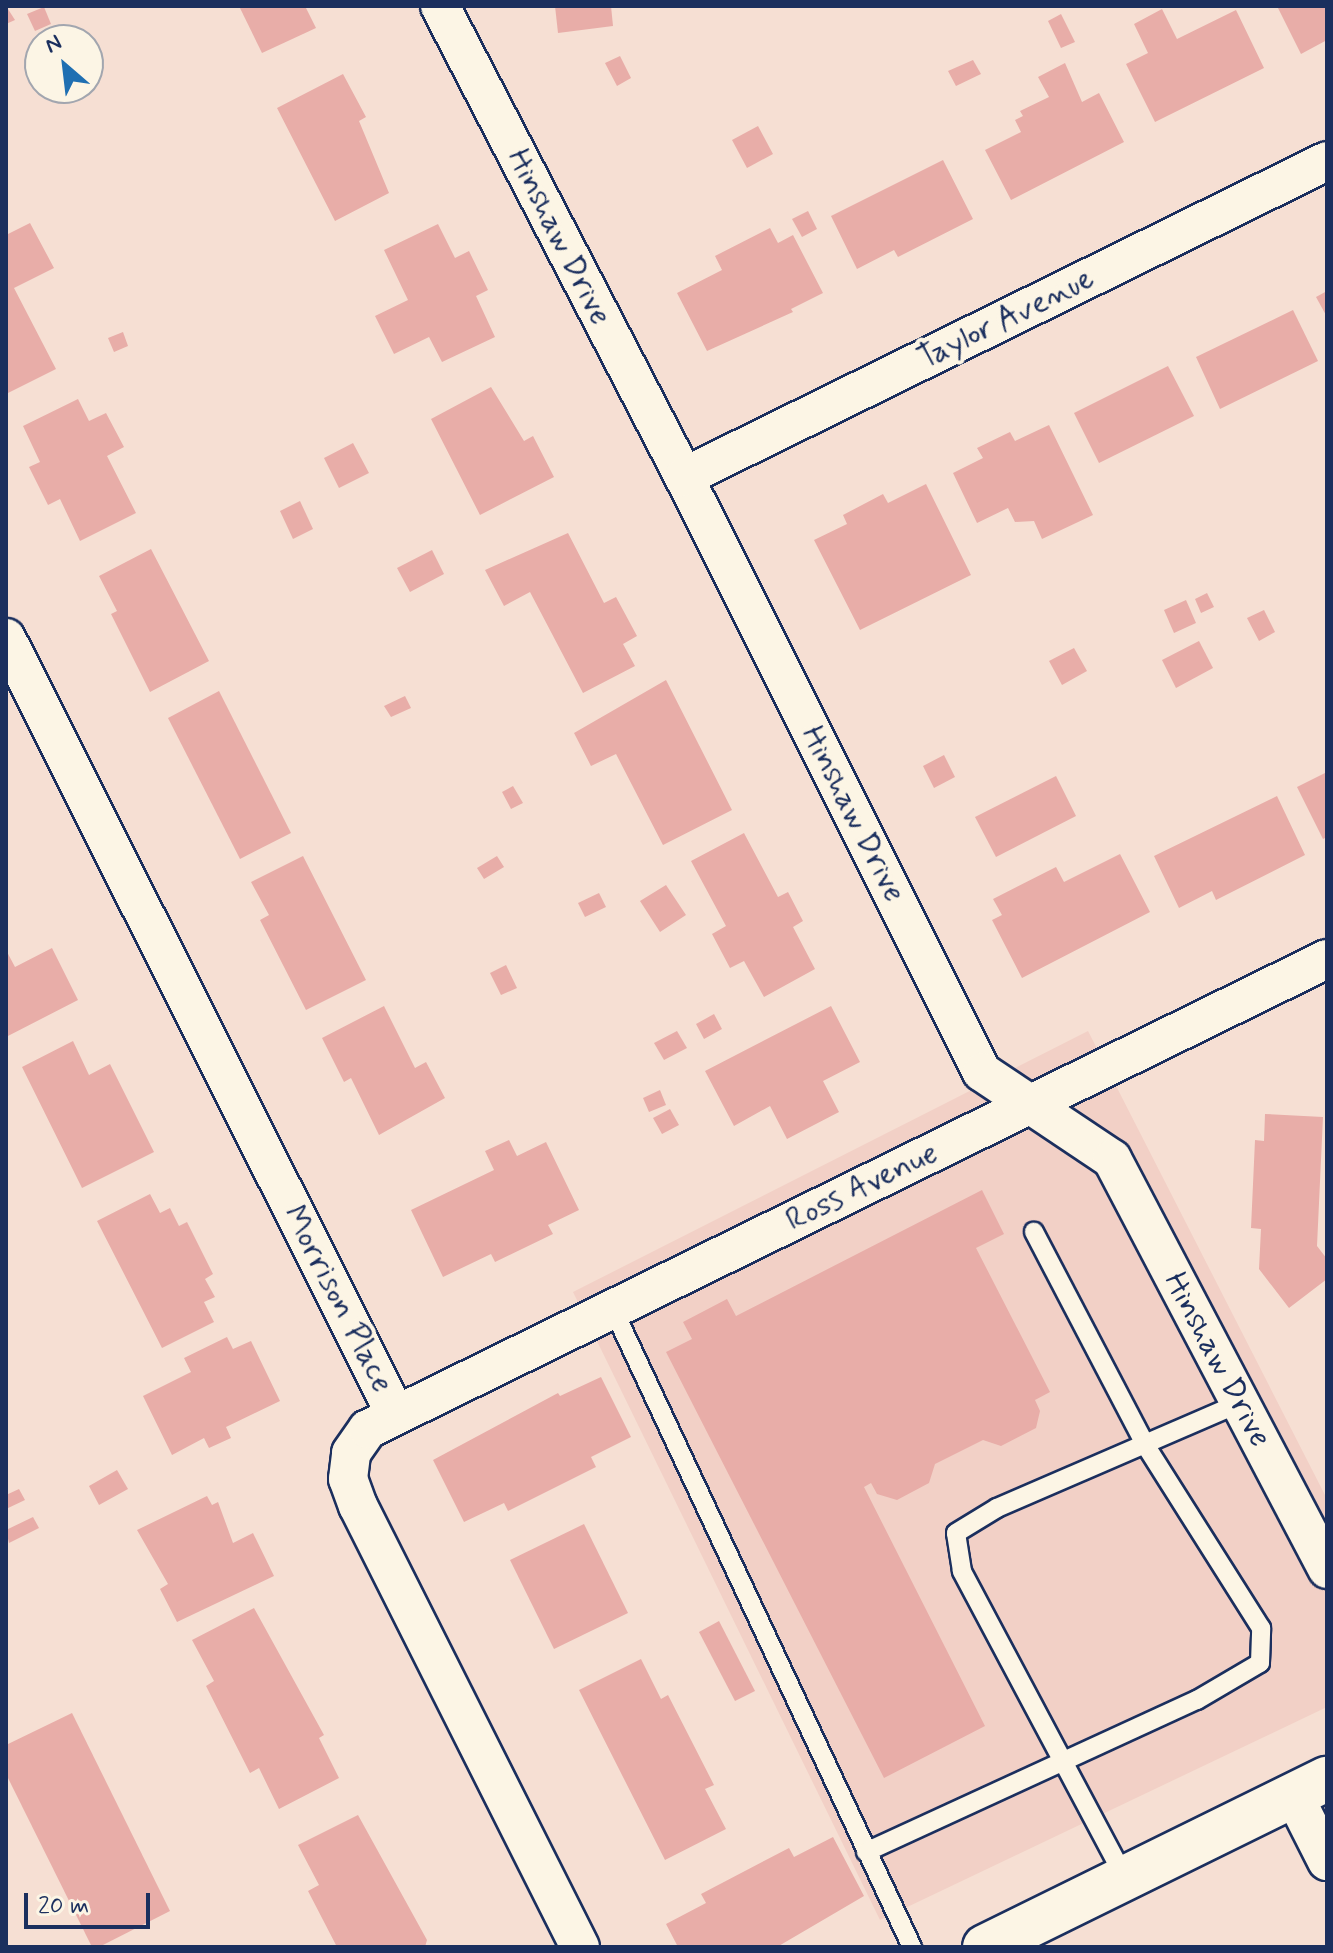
<!DOCTYPE html>
<style>
body{margin:0}
#map{position:relative;width:1333px;height:1953px;overflow:hidden;background:#f6dfd3;font-family:Mynerve,sans-serif}
div>[style]{position:absolute}
.built>*{inset:0;background:#f2d0c6}
.building>*{inset:0;background:#e8ada8}
.roads{filter:drop-shadow(2px 0 #1b2f5e) drop-shadow(-2px 0 #1b2f5e) drop-shadow(0 2px #1b2f5e) drop-shadow(0 -2px #1b2f5e)}
.service>*{height:18px;margin:-9px;padding:0 9px;transform-origin:9px;border-radius:9px;background:#fcf5e5}
.minor>*{height:38px;margin:-19px;padding:0 19px;transform-origin:19px;border-radius:19px;background:#fcf5e5}
.secondary>*{height:44px;margin:-22px;padding:0 22px;transform-origin:22px;border-radius:22px;background:#fcf5e5}
span{translate:-50% -50%;white-space:nowrap;text-align:center;line-height:1.15;-webkit-text-stroke:8px #fcf5e5;paint-order:stroke}
.street-label{font-size:32px;color:#1b2f5e}
.frame{position:absolute;inset:0;border:8px solid #1b2f5e;pointer-events:none}
.north{position:absolute;left:24px;top:24px;width:80px;height:80px;box-sizing:border-box;background:#fcf5e5;border:2px solid #a2a6af;border-radius:50%;rotate:332deg;font-size:22px;font-weight:700;line-height:32px;text-align:center;color:#1b2f5e}
.north::after{content:'';display:block;margin:auto;width:28px;height:36px;background:#1f6fb2;clip-path:polygon(50% 0,100% 100%,50% 72%,0 100%)}
.scale{position:absolute;left:24px;top:1893px;width:126px;height:36px;box-sizing:border-box;border:4px solid #1b2f5e;border-top:0;padding-left:10px;font-size:24px;line-height:28px;white-space:nowrap;color:#1b2f5e;-webkit-text-stroke:6px #fcf5e5;paint-order:stroke}
</style>
<div id="map">
<div class="built">
<div style="clip-path:polygon(1088px 1031px,1327px 1499px,1327px 1707px,880px 1920px,573px 1292px)"></div>
</div>
<div class="building">
<div style="clip-path:polygon(6px 6px,15px 20px,6px 24px)"></div>
<div style="clip-path:polygon(239px 6px,305px 6px,316px 28px,262px 53px)"></div>
<div style="clip-path:polygon(555px 6px,611px 6px,613px 26px,558px 33px)"></div>
<div style="clip-path:polygon(1277px 6px,1327px 6px,1327px 40px,1301px 54px)"></div>
<div style="clip-path:polygon(44px 7px,51px 24px,35px 31px,27px 14px)"></div>
<div style="clip-path:polygon(1162px 9px,1177px 39px,1236px 10px,1264px 68px,1155px 122px,1126px 64px,1148px 53px,1134px 24px)"></div>
<div style="clip-path:polygon(1061px 14px,1075px 42px,1061px 48px,1048px 21px)"></div>
<div style="clip-path:polygon(620px 56px,631px 78px,617px 86px,605px 63px)"></div>
<div style="clip-path:polygon(973px 60px,981px 74px,956px 86px,948px 71px)"></div>
<div style="clip-path:polygon(1065px 63px,1082px 102px,1099px 93px,1124px 142px,1011px 200px,985px 150px,1021px 132px,1015px 120px,1023px 116px,1020px 111px,1049px 97px,1038px 77px)"></div>
<div style="clip-path:polygon(343px 74px,366px 117px,359px 121px,389px 193px,335px 221px,277px 108px)"></div>
<div style="clip-path:polygon(758px 126px,773px 154px,747px 168px,732px 140px)"></div>
<div style="clip-path:polygon(943px 160px,973px 219px,898px 257px,894px 250px,857px 269px,831px 216px)"></div>
<div style="clip-path:polygon(808px 211px,817px 229px,802px 237px,792px 219px)"></div>
<div style="clip-path:polygon(30px 223px,54px 268px,14px 288px,56px 369px,6px 394px,6px 235px)"></div>
<div style="clip-path:polygon(438px 224px,455px 258px,469px 251px,488px 290px,476px 296px,495px 337px,442px 362px,429px 337px,394px 354px,375px 316px,408px 300px,384px 250px)"></div>
<div style="clip-path:polygon(770px 228px,778px 243px,793px 235px,823px 293px,791px 309px,793px 312px,707px 351px,677px 293px,722px 270px,715px 256px)"></div>
<div style="clip-path:polygon(1327px 291px,1327px 317px,1316px 297px)"></div>
<div style="clip-path:polygon(1293px 310px,1318px 361px,1220px 409px,1196px 357px)"></div>
<div style="clip-path:polygon(123px 332px,128px 346px,114px 352px,108px 338px)"></div>
<div style="clip-path:polygon(1168px 366px,1194px 416px,1099px 463px,1074px 413px)"></div>
<div style="clip-path:polygon(491px 387px,524px 441px,533px 436px,554px 477px,480px 515px,431px 419px)"></div>
<div style="clip-path:polygon(78px 399px,89px 421px,106px 413px,124px 447px,107px 456px,136px 513px,80px 541px,60px 499px,48px 505px,29px 467px,40px 462px,23px 426px)"></div>
<div style="clip-path:polygon(1049px 425px,1093px 515px,1042px 539px,1034px 521px,1015px 522px,1008px 508px,977px 523px,953px 473px,983px 458px,977px 448px,1010px 432px,1015px 441px)"></div>
<div style="clip-path:polygon(353px 443px,369px 473px,339px 488px,324px 458px)"></div>
<div style="clip-path:polygon(926px 484px,971px 575px,860px 630px,814px 540px,847px 524px,843px 515px,883px 494px,888px 503px)"></div>
<div style="clip-path:polygon(300px 501px,313px 529px,293px 539px,280px 511px)"></div>
<div style="clip-path:polygon(568px 533px,604px 603px,616px 597px,637px 636px,623px 644px,635px 666px,583px 693px,530px 592px,504px 606px,485px 570px)"></div>
<div style="clip-path:polygon(151px 549px,209px 661px,150px 692px,111px 614px,117px 611px,99px 576px)"></div>
<div style="clip-path:polygon(432px 550px,444px 574px,410px 592px,397px 568px)"></div>
<div style="clip-path:polygon(1207px 593px,1214px 607px,1201px 613px,1195px 599px)"></div>
<div style="clip-path:polygon(1186px 600px,1196px 623px,1174px 633px,1164px 610px)"></div>
<div style="clip-path:polygon(1264px 610px,1275px 632px,1259px 641px,1247px 618px)"></div>
<div style="clip-path:polygon(1199px 641px,1213px 668px,1176px 688px,1162px 660px)"></div>
<div style="clip-path:polygon(1074px 648px,1087px 671px,1062px 685px,1049px 661px)"></div>
<div style="clip-path:polygon(666px 680px,732px 810px,663px 845px,616px 754px,591px 766px,574px 733px)"></div>
<div style="clip-path:polygon(219px 691px,291px 833px,240px 859px,168px 718px)"></div>
<div style="clip-path:polygon(405px 696px,411px 708px,391px 717px,384px 706px)"></div>
<div style="clip-path:polygon(944px 755px,955px 777px,934px 788px,923px 766px)"></div>
<div style="clip-path:polygon(1327px 772px,1327px 837px,1323px 839px,1297px 787px)"></div>
<div style="clip-path:polygon(1056px 776px,1076px 816px,996px 857px,975px 817px)"></div>
<div style="clip-path:polygon(513px 786px,523px 803px,511px 809px,502px 792px)"></div>
<div style="clip-path:polygon(1277px 796px,1305px 855px,1216px 900px,1212px 891px,1179px 908px,1154px 856px)"></div>
<div style="clip-path:polygon(744px 833px,778px 897px,788px 892px,803px 921px,793px 927px,815px 969px,764px 997px,744px 961px,730px 968px,712px 934px,726px 926px,691px 861px)"></div>
<div style="clip-path:polygon(1120px 854px,1150px 912px,1022px 978px,992px 920px,1002px 915px,993px 899px,1056px 867px,1064px 882px)"></div>
<div style="clip-path:polygon(303px 856px,366px 980px,306px 1010px,260px 920px,269px 915px,251px 882px)"></div>
<div style="clip-path:polygon(497px 856px,504px 867px,484px 879px,477px 868px)"></div>
<div style="clip-path:polygon(666px 885px,686px 915px,660px 932px,640px 901px)"></div>
<div style="clip-path:polygon(599px 893px,606px 907px,585px 917px,578px 903px)"></div>
<div style="clip-path:polygon(52px 948px,78px 1000px,6px 1037px,6px 950px,15px 967px)"></div>
<div style="clip-path:polygon(506px 965px,517px 988px,501px 995px,490px 973px)"></div>
<div style="clip-path:polygon(384px 1006px,415px 1068px,426px 1062px,445px 1098px,379px 1135px,351px 1078px,344px 1082px,322px 1038px)"></div>
<div style="clip-path:polygon(831px 1006px,860px 1062px,823px 1081px,839px 1112px,787px 1139px,770px 1106px,734px 1126px,705px 1071px)"></div>
<div style="clip-path:polygon(714px 1014px,722px 1029px,704px 1039px,696px 1024px)"></div>
<div style="clip-path:polygon(677px 1031px,687px 1048px,664px 1060px,654px 1043px)"></div>
<div style="clip-path:polygon(73px 1041px,89px 1075px,110px 1064px,154px 1152px,82px 1188px,22px 1067px)"></div>
<div style="clip-path:polygon(660px 1090px,666px 1105px,649px 1112px,643px 1098px)"></div>
<div style="clip-path:polygon(670px 1109px,679px 1125px,662px 1134px,653px 1118px)"></div>
<div style="clip-path:polygon(1265px 1114px,1323px 1117px,1317px 1246px,1327px 1259px,1327px 1279px,1289px 1308px,1259px 1269px,1261px 1229px,1251px 1228px,1255px 1140px,1264px 1141px)"></div>
<div style="clip-path:polygon(509px 1140px,517px 1156px,546px 1142px,579px 1210px,548px 1225px,553px 1234px,495px 1262px,491px 1254px,443px 1277px,411px 1210px,494px 1170px,485px 1151px)"></div>
<div style="clip-path:polygon(982px 1190px,1004px 1234px,976px 1248px,1050px 1392px,1035px 1400px,1040px 1411px,1036px 1428px,1001px 1446px,983px 1440px,935px 1464px,929px 1483px,897px 1500px,877px 1494px,871px 1483px,864px 1487px,985px 1726px,884px 1778px,666px 1352px,692px 1339px,683px 1322px,727px 1299px,736px 1316px)"></div>
<div style="clip-path:polygon(150px 1194px,160px 1213px,170px 1208px,179px 1226px,187px 1222px,213px 1274px,205px 1279px,215px 1297px,204px 1302px,214px 1322px,162px 1348px,97px 1221px)"></div>
<div style="clip-path:polygon(227px 1337px,233px 1349px,251px 1341px,280px 1401px,226px 1427px,231px 1438px,209px 1448px,204px 1438px,172px 1455px,143px 1396px,191px 1372px,184px 1358px)"></div>
<div style="clip-path:polygon(601px 1377px,631px 1437px,591px 1457px,596px 1467px,508px 1511px,504px 1503px,464px 1522px,433px 1460px,558px 1393px,560px 1396px)"></div>
<div style="clip-path:polygon(117px 1470px,128px 1489px,99px 1505px,89px 1486px)"></div>
<div style="clip-path:polygon(19px 1489px,25px 1500px,6px 1509px,6px 1495px)"></div>
<div style="clip-path:polygon(207px 1496px,212px 1505px,218px 1502px,233px 1543px,253px 1533px,274px 1576px,177px 1622px,160px 1589px,168px 1584px,137px 1530px)"></div>
<div style="clip-path:polygon(33px 1517px,39px 1528px,9px 1543px,6px 1530px)"></div>
<div style="clip-path:polygon(584px 1524px,628px 1613px,554px 1649px,510px 1560px)"></div>
<div style="clip-path:polygon(254px 1608px,324px 1735px,319px 1738px,339px 1778px,279px 1809px,259px 1768px,250px 1773px,206px 1686px,214px 1681px,192px 1640px)"></div>
<div style="clip-path:polygon(719px 1621px,755px 1691px,735px 1701px,699px 1632px)"></div>
<div style="clip-path:polygon(641px 1659px,661px 1699px,668px 1695px,714px 1785px,705px 1789px,726px 1829px,665px 1860px,579px 1690px)"></div>
<div style="clip-path:polygon(72px 1713px,170px 1911px,99px 1947px,92px 1947px,6px 1774px,6px 1745px)"></div>
<div style="clip-path:polygon(358px 1815px,427px 1940px,425px 1947px,337px 1947px,308px 1891px,319px 1885px,298px 1845px)"></div>
<div style="clip-path:polygon(833px 1837px,864px 1896px,777px 1947px,678px 1947px,666px 1924px,706px 1903px,701px 1894px,789px 1848px,794px 1857px)"></div>
</div>
<div class="roads">
<div class="service">
<div style="left:613px;top:1309px;width:705px;rotate:64.89deg"></div>
<div style="left:866px;top:1852px;width:364px;rotate:-24.7deg"></div>
<div style="left:1197px;top:1700px;width:73px;rotate:-30.4deg"></div>
<div style="left:1260px;top:1663px;width:35px;rotate:-88deg"></div>
<div style="left:1261px;top:1628px;width:215px;rotate:-122.3deg"></div>
<div style="left:1146px;top:1446px;width:242px;rotate:-117.6deg"></div>
<div style="left:1125px;top:1878px;width:348px;rotate:-118deg"></div>
<div style="left:962px;top:1571px;width:38px;rotate:-99deg"></div>
<div style="left:956px;top:1533px;width:48px;rotate:-31.4deg"></div>
<div style="left:997px;top:1508px;width:265px;rotate:-23.4deg"></div>
</div>
<div class="minor">
<div style="left:440px;top:6px;width:530px;rotate:62.61deg"></div>
<div style="left:684px;top:477px;width:665px;rotate:63.4deg"></div>
<div style="left:982px;top:1072px;width:156px;rotate:33.8deg"></div>
<div style="left:1112px;top:1159px;width:463px;rotate:62.3deg"></div>
<div style="left:684px;top:477px;width:716px;rotate:-26.17deg"></div>
<div style="left:6px;top:638px;width:869px;rotate:63.35deg"></div>
<div style="left:1294px;top:1796px;width:73px;rotate:63.1deg"></div>
<div style="left:580px;top:1947px;width:494px;rotate:-116.7deg"></div>
<div style="left:358px;top:1506px;width:29px;rotate:-110deg"></div>
<div style="left:348px;top:1479px;width:26px;rotate:-83deg"></div>
<div style="left:351px;top:1453px;width:29px;rotate:-55deg"></div>
<div style="left:368px;top:1429px;width:1068px;rotate:-26.11deg"></div>
</div>
<div class="secondary">
<div style="left:985px;top:1947px;width:381px;rotate:-26.2deg"></div>
</div>
</div>
<div class="street-label">
<span style="left:559px;top:237px;rotate:63deg">Hinshaw Drive</span>
<span style="left:1006px;top:319px;rotate:-26deg">Taylor Avenue</span>
<span style="left:853px;top:814px;rotate:63deg">Hinshaw Drive</span>
<span style="left:862px;top:1187px;rotate:-26deg">Ross Avenue</span>
<span style="left:338px;top:1299px;rotate:63deg">Morrison Place</span>
<span style="left:1217px;top:1360px;rotate:62deg">Hinshaw Drive</span>
</div>
<div class="frame"></div>
<div class="north">N</div>
<div class="scale">20 m</div>
</div>
